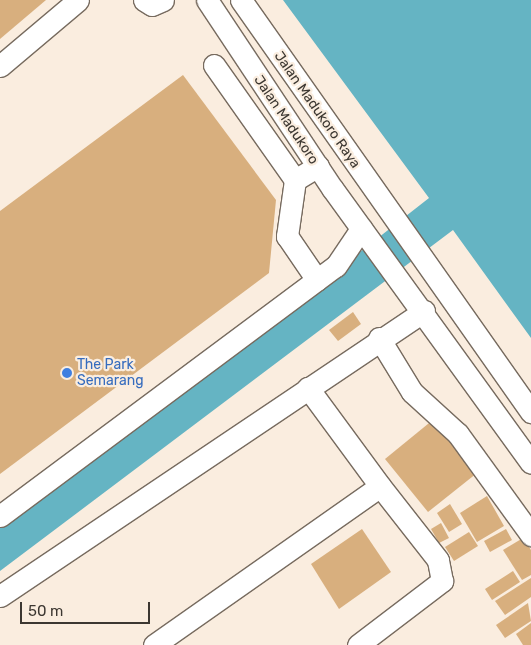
<!DOCTYPE html>
<style>
body{margin:0}
#map{position:relative;width:531px;height:645px;overflow:hidden;background:#faeddf;font-family:Rubik,sans-serif}
div>[style]{position:absolute}
.water>*{inset:0;background:#65b4c3}
.building>*{inset:0;background:#d8af7e}
.roads{filter:drop-shadow(1px 0 #776b5f) drop-shadow(-1px 0 #776b5f) drop-shadow(0 1px #776b5f) drop-shadow(0 -1px #776b5f)}
.minor>*{height:21px;margin:-10.5px;padding:0 10.5px;transform-origin:10.5px;border-radius:10.5px;background:#fff}
.dots>*{width:14px;height:14px;translate:-50% -50%;box-sizing:border-box;border:2px solid #faeddf;border-radius:50%}
span{translate:-50% -50%;white-space:nowrap;text-align:center;line-height:1.15;-webkit-text-stroke:4.5px #faeddf;paint-order:stroke}
.street-label{font-size:14px;color:#3c3731}
.shop-label{font-size:14px;color:#366cbe}
.left{translate:0 -50%;text-align:left}
.scale{position:absolute;left:20px;top:602px;width:130px;height:22px;box-sizing:border-box;border:2px solid #3c3731;border-top:0;padding-left:6px;font-size:15px;line-height:18px;white-space:nowrap;color:#3c3731;-webkit-text-stroke:4px #faeddf;paint-order:stroke}
</style>
<div id="map">
<div class="water">
<div style="clip-path:polygon(283px 0,531px 0,531px 338px,453px 230px,0 571px,0 523px,79px 472px,429px 198px)"></div>
</div>
<div class="building">
<div style="clip-path:polygon(0 0,46px 0,0 39px)"></div>
<div style="clip-path:polygon(183px 75px,276px 200px,269px 273px,0 474px,0 211px)"></div>
<div style="clip-path:polygon(353px 312px,361px 324px,338px 341px,329px 330px)"></div>
<div style="clip-path:polygon(434px 419px,477px 473px,428px 512px,385px 459px)"></div>
<div style="clip-path:polygon(487px 496px,504px 526px,477px 542px,460px 513px)"></div>
<div style="clip-path:polygon(450px 504px,462px 524px,449px 532px,437px 513px)"></div>
<div style="clip-path:polygon(441px 523px,449px 538px,439px 543px,431px 529px)"></div>
<div style="clip-path:polygon(362px 529px,391px 572px,339px 609px,311px 564px)"></div>
<div style="clip-path:polygon(506px 529px,512px 540px,490px 552px,484px 541px)"></div>
<div style="clip-path:polygon(469px 532px,478px 546px,454px 561px,445px 547px)"></div>
<div style="clip-path:polygon(523px 538px,531px 550px,531px 575px,522px 580px,503px 550px)"></div>
<div style="clip-path:polygon(513px 571px,520px 582px,492px 600px,485px 589px)"></div>
<div style="clip-path:polygon(531px 578px,531px 597px,505px 615px,495px 601px)"></div>
<div style="clip-path:polygon(528px 603px,531px 621px,505px 638px,496px 625px)"></div>
<div style="clip-path:polygon(531px 623px,531px 645px,523px 645px,516px 634px)"></div>
</div>
<div class="roads">
<div class="minor">
<div style="left:144px;top:0;width:9px;rotate:32deg"></div>
<div style="left:152px;top:5px;width:12px;rotate:-24deg"></div>
<div style="left:207px;top:0;width:226px;rotate:56.4deg"></div>
<div style="left:332px;top:188px;width:339px;rotate:54.1deg"></div>
<div style="left:241px;top:0;width:504px;rotate:54.86deg"></div>
<div style="left:214px;top:65px;width:141px;rotate:54.8deg"></div>
<div style="left:295px;top:180px;width:27px;rotate:-31deg"></div>
<div style="left:0;top:66px;width:102px;rotate:-40.2deg"></div>
<div style="left:295px;top:180px;width:57px;rotate:98.1deg"></div>
<div style="left:287px;top:236px;width:53px;rotate:55.7deg"></div>
<div style="left:379px;top:338px;width:63px;rotate:58.6deg"></div>
<div style="left:412px;top:392px;width:62px;rotate:42.4deg"></div>
<div style="left:458px;top:434px;width:125px;rotate:54.1deg"></div>
<div style="left:0;top:516px;width:419px;rotate:-36.7deg"></div>
<div style="left:336px;top:266px;width:45px;rotate:-56deg"></div>
<div style="left:0;top:596px;width:511px;rotate:-33.91deg"></div>
<div style="left:154px;top:645px;width:276px;rotate:-35.1deg"></div>
<div style="left:380px;top:486px;width:122px;rotate:-126.3deg"></div>
<div style="left:358px;top:645px;width:106px;rotate:-37.3deg"></div>
<div style="left:442px;top:581px;width:21px;rotate:-101deg"></div>
<div style="left:438px;top:560px;width:94px;rotate:-128.1deg"></div>
</div>
</div>
<div class="dots">
<div style="left:67px;top:373px;background:#3f7fe0"></div>
</div>
<div class="street-label">
<span style="left:317px;top:110px;rotate:55deg">Jalan Madukoro Raya</span>
<span style="left:286px;top:120px;rotate:56deg">Jalan Madukoro</span>
</div>
<div class="shop-label">
<span class="left" style="left:77px;top:373px">The Park<br>Semarang</span>
</div>
<div class="scale">50 m</div>
</div>
